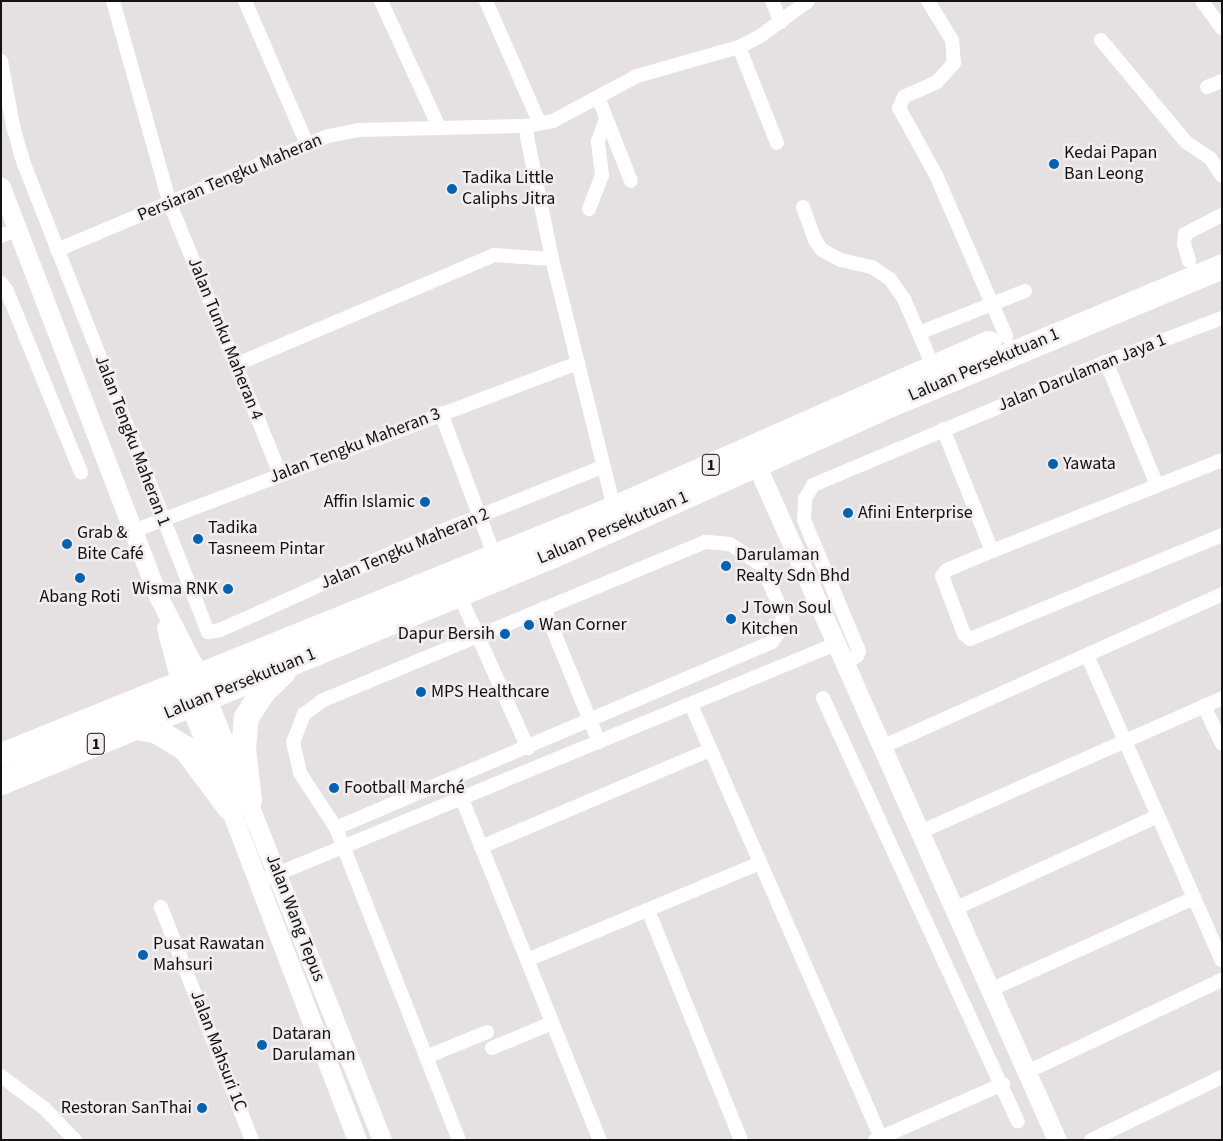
<!DOCTYPE html>
<meta charset="utf-8">
<style>
body{margin:0}
#map{position:relative;width:1223px;height:1141px;overflow:hidden;background:#e5e0e2;font-family:"Source Sans 3",sans-serif}
div>[style]{position:absolute}
.street>*{height:14px;margin:-7px;padding:0 7px;transform-origin:7px;border-radius:7px;background:#fff}
.secondary>*{height:19px;margin:-9.5px;padding:0 9.5px;transform-origin:9.5px;border-radius:9.5px;background:#fff}
.highway>*{height:25px;margin:-12.5px;padding:0 12.5px;transform-origin:12.5px;border-radius:12.5px;background:#fff}
.dots>*{width:14px;height:14px;translate:-50% -50%;box-sizing:border-box;border:2px solid #f2edef;border-radius:50%}
span{translate:-50% -50%;white-space:nowrap;text-align:center;line-height:1.15;-webkit-text-stroke:5px #f2edef;paint-order:stroke}
.shield-label span{padding:1px 4px;background:#f2edef;border:1px solid;border-radius:4px;-webkit-text-stroke-width:0}
.shield-label{font-size:16px;color:#131112;font-weight:700}
.poi-label{font-size:18px;color:#131112}
.left{translate:0 -50%;text-align:left}
.right{translate:-100% -50%;text-align:right}
.street-label{font-size:18px;color:#131112}
.frame{position:absolute;inset:0;border:2px solid #131112;pointer-events:none}
</style>
<div id="map">
<div class="street">
<div style="left:113px;top:1px;width:211px;rotate:74.3deg"></div>
<div style="left:170px;top:204px;width:292px;rotate:67.8deg"></div>
<div style="left:245px;top:1px;width:154px;rotate:66.6deg"></div>
<div style="left:381px;top:1px;width:139px;rotate:65.3deg"></div>
<div style="left:486px;top:1px;width:134px;rotate:66.3deg"></div>
<div style="left:772px;top:1px;width:23px;rotate:67deg"></div>
<div style="left:928px;top:1px;width:46px;rotate:58.4deg"></div>
<div style="left:952px;top:40px;width:23px;rotate:85deg"></div>
<div style="left:954px;top:63px;width:25px;rotate:132deg"></div>
<div style="left:937px;top:82px;width:36px;rotate:156deg"></div>
<div style="left:904px;top:97px;width:12px;rotate:114deg"></div>
<div style="left:899px;top:108px;width:77px;rotate:61.1deg"></div>
<div style="left:936px;top:175px;width:176px;rotate:66.5deg"></div>
<div style="left:1202px;top:1px;width:34px;rotate:54deg"></div>
<div style="left:1101px;top:40px;width:133px;rotate:50.2deg"></div>
<div style="left:1186px;top:142px;width:29px;rotate:34deg"></div>
<div style="left:1210px;top:158px;width:22px;rotate:56deg"></div>
<div style="left:739px;top:47px;width:103px;rotate:68.4deg"></div>
<div style="left:1px;top:61px;width:66px;rotate:79.5deg"></div>
<div style="left:13px;top:126px;width:40px;rotate:74deg"></div>
<div style="left:24px;top:164px;width:503px;rotate:68.54deg"></div>
<div style="left:208px;top:632px;width:12px;rotate:-9deg"></div>
<div style="left:220px;top:630px;width:227px;rotate:-24.2deg"></div>
<div style="left:427px;top:537px;width:188px;rotate:-21.8deg"></div>
<div style="left:1207px;top:87px;width:16px;rotate:-22deg"></div>
<div style="left:598px;top:97px;width:90px;rotate:68.6deg"></div>
<div style="left:527px;top:126px;width:11px;rotate:90deg"></div>
<div style="left:527px;top:137px;width:125px;rotate:78.4deg"></div>
<div style="left:552px;top:259px;width:257px;rotate:76deg"></div>
<div style="left:803px;top:207px;width:35px;rotate:70deg"></div>
<div style="left:815px;top:240px;width:12px;rotate:55deg"></div>
<div style="left:822px;top:250px;width:21px;rotate:28deg"></div>
<div style="left:841px;top:260px;width:32px;rotate:13deg"></div>
<div style="left:872px;top:267px;width:22px;rotate:34deg"></div>
<div style="left:890px;top:279px;width:24px;rotate:55deg"></div>
<div style="left:904px;top:299px;width:73px;rotate:66.6deg"></div>
<div style="left:589px;top:209px;width:36px;rotate:-69deg"></div>
<div style="left:602px;top:175px;width:34px;rotate:-97deg"></div>
<div style="left:598px;top:141px;width:23px;rotate:-70deg"></div>
<div style="left:1px;top:236px;width:16px;rotate:-22deg"></div>
<div style="left:57px;top:250px;width:294px;rotate:-22.8deg"></div>
<div style="left:328px;top:136px;width:31px;rotate:-11deg"></div>
<div style="left:358px;top:130px;width:169px;rotate:-1.4deg"></div>
<div style="left:527px;top:126px;width:26px;rotate:-11deg"></div>
<div style="left:553px;top:121px;width:95px;rotate:-28.2deg"></div>
<div style="left:637px;top:76px;width:106px;rotate:-15.9deg"></div>
<div style="left:739px;top:47px;width:22px;rotate:-27deg"></div>
<div style="left:759px;top:37px;width:61px;rotate:-36.3deg"></div>
<div style="left:1189px;top:261px;width:18px;rotate:-106deg"></div>
<div style="left:1184px;top:244px;width:10px;rotate:-84deg"></div>
<div style="left:1185px;top:234px;width:42px;rotate:-27.2deg"></div>
<div style="left:1px;top:283px;width:10px;rotate:53deg"></div>
<div style="left:7px;top:291px;width:196px;rotate:67.8deg"></div>
<div style="left:919px;top:333px;width:114px;rotate:-21.6deg"></div>
<div style="left:1106px;top:362px;width:133px;rotate:67.5deg"></div>
<div style="left:235px;top:365px;width:281px;rotate:-23deg"></div>
<div style="left:494px;top:255px;width:58px;rotate:3.9deg"></div>
<div style="left:441px;top:413px;width:152px;rotate:69.5deg"></div>
<div style="left:943px;top:429px;width:131px;rotate:68.1deg"></div>
<div style="left:1222px;top:460px;width:247px;rotate:158.4deg"></div>
<div style="left:992px;top:551px;width:49px;rotate:157.1deg"></div>
<div style="left:947px;top:570px;width:8px;rotate:130deg"></div>
<div style="left:942px;top:576px;width:62px;rotate:69.2deg"></div>
<div style="left:964px;top:634px;width:8px;rotate:40deg"></div>
<div style="left:970px;top:639px;width:273px;rotate:-22.4deg"></div>
<div style="left:133px;top:531px;width:476px;rotate:-20.7deg"></div>
<div style="left:459px;top:594px;width:169px;rotate:65.9deg"></div>
<div style="left:544px;top:608px;width:145px;rotate:67.7deg"></div>
<div style="left:1087px;top:655px;width:334px;rotate:66.2deg"></div>
<div style="left:844px;top:664px;width:15px;rotate:-32deg"></div>
<div style="left:857px;top:656px;width:5px;rotate:-68deg"></div>
<div style="left:859px;top:651px;width:142px;rotate:-112.8deg"></div>
<div style="left:804px;top:520px;width:21px;rotate:-87deg"></div>
<div style="left:805px;top:499px;width:16px;rotate:-60deg"></div>
<div style="left:813px;top:485px;width:318px;rotate:-22.8deg"></div>
<div style="left:1106px;top:362px;width:124px;rotate:-20.8deg"></div>
<div style="left:823px;top:698px;width:466px;rotate:65.3deg"></div>
<div style="left:691px;top:705px;width:472px;rotate:66.3deg"></div>
<div style="left:1204px;top:706px;width:42px;rotate:64.7deg"></div>
<div style="left:882px;top:747px;width:373px;rotate:-24.2deg"></div>
<div style="left:462px;top:799px;width:368px;rotate:68deg"></div>
<div style="left:336px;top:828px;width:474px;rotate:-23.1deg"></div>
<div style="left:772px;top:642px;width:19px;rotate:-55deg"></div>
<div style="left:783px;top:626px;width:15px;rotate:-94deg"></div>
<div style="left:782px;top:611px;width:51px;rotate:-114.5deg"></div>
<div style="left:761px;top:565px;width:37px;rotate:-146deg"></div>
<div style="left:730px;top:544px;width:25px;rotate:-175deg"></div>
<div style="left:705px;top:542px;width:415px;rotate:157.5deg"></div>
<div style="left:322px;top:701px;width:22px;rotate:144deg"></div>
<div style="left:304px;top:714px;width:30px;rotate:111deg"></div>
<div style="left:293px;top:742px;width:32px;rotate:77deg"></div>
<div style="left:300px;top:773px;width:66px;rotate:56.8deg"></div>
<div style="left:336px;top:828px;width:335px;rotate:68.5deg"></div>
<div style="left:920px;top:832px;width:330px;rotate:-23.9deg"></div>
<div style="left:481px;top:847px;width:249px;rotate:-23deg"></div>
<div style="left:260px;top:881px;width:623px;rotate:-22.37deg"></div>
<div style="left:161px;top:907px;width:250px;rotate:68.7deg"></div>
<div style="left:954px;top:909px;width:224px;rotate:-24.5deg"></div>
<div style="left:648px;top:910px;width:248px;rotate:68deg"></div>
<div style="left:527px;top:960px;width:252px;rotate:-22.6deg"></div>
<div style="left:990px;top:990px;width:224px;rotate:-24.3deg"></div>
<div style="left:492px;top:1048px;width:65px;rotate:-22.6deg"></div>
<div style="left:426px;top:1057px;width:66px;rotate:-22.3deg"></div>
<div style="left:1027px;top:1072px;width:216px;rotate:-25.3deg"></div>
<div style="left:1px;top:1076px;width:54px;rotate:36.7deg"></div>
<div style="left:44px;top:1108px;width:45px;rotate:45.9deg"></div>
<div style="left:875px;top:1140px;width:140px;rotate:-23.6deg"></div>
<div style="left:1091px;top:1140px;width:145px;rotate:-25.7deg"></div>
</div>
<div class="secondary">
<div style="left:1px;top:187px;width:440px;rotate:69deg"></div>
<div style="left:159px;top:598px;width:76px;rotate:62.8deg"></div>
<div style="left:194px;top:666px;width:510px;rotate:68.37deg"></div>
<div style="left:757px;top:466px;width:738px;rotate:66.01deg"></div>
<div style="left:166px;top:628px;width:47px;rotate:75.1deg"></div>
<div style="left:178px;top:673px;width:500px;rotate:69.03deg"></div>
</div>
<div class="highway">
<div style="left:135px;top:727px;width:20px;rotate:9deg"></div>
<div style="left:155px;top:730px;width:35px;rotate:31deg"></div>
<div style="left:185px;top:748px;width:74px;rotate:53.3deg"></div>
<div style="left:1px;top:755px;width:661px;rotate:-21.95deg"></div>
<div style="left:614px;top:508px;width:409px;rotate:-23.8deg"></div>
<div style="left:1px;top:782px;width:597px;rotate:-22.35deg"></div>
<div style="left:553px;top:555px;width:357px;rotate:-24.1deg"></div>
<div style="left:879px;top:409px;width:372px;rotate:-22.6deg"></div>
<div style="left:249px;top:800px;width:51px;rotate:-96.7deg"></div>
<div style="left:243px;top:749px;width:32px;rotate:-85deg"></div>
<div style="left:246px;top:717px;width:30px;rotate:-57deg"></div>
<div style="left:262px;top:692px;width:29px;rotate:-44deg"></div>
</div>
<div class="dots">
<div style="left:1054px;top:164px;background:#0462af"></div>
<div style="left:452px;top:189px;background:#0462af"></div>
<div style="left:1053px;top:464px;background:#0462af"></div>
<div style="left:425px;top:502px;background:#0462af"></div>
<div style="left:848px;top:513px;background:#0462af"></div>
<div style="left:198px;top:539px;background:#0462af"></div>
<div style="left:67px;top:544px;background:#0462af"></div>
<div style="left:726px;top:566px;background:#0462af"></div>
<div style="left:80px;top:578px;background:#0462af"></div>
<div style="left:228px;top:589px;background:#0462af"></div>
<div style="left:731px;top:619px;background:#0462af"></div>
<div style="left:529px;top:625px;background:#0462af"></div>
<div style="left:505px;top:634px;background:#0462af"></div>
<div style="left:421px;top:692px;background:#0462af"></div>
<div style="left:334px;top:788px;background:#0462af"></div>
<div style="left:143px;top:955px;background:#0462af"></div>
<div style="left:262px;top:1045px;background:#0462af"></div>
<div style="left:202px;top:1108px;background:#0462af"></div>
</div>
<div class="shield-label">
<span style="left:711px;top:465px">1</span>
<span style="left:96px;top:744px">1</span>
</div>
<div class="poi-label">
<span class="left" style="left:1064px;top:164px">Kedai Papan<br>Ban Leong</span>
<span class="left" style="left:462px;top:189px">Tadika Little<br>Caliphs Jitra</span>
<span class="left" style="left:1063px;top:464px">Yawata</span>
<span class="right" style="left:415px;top:502px">Affin Islamic</span>
<span class="left" style="left:858px;top:513px">Afini Enterprise</span>
<span class="left" style="left:208px;top:539px">Tadika<br>Tasneem Pintar</span>
<span class="left" style="left:77px;top:544px">Grab &amp;<br>Bite Café</span>
<span class="left" style="left:736px;top:566px">Darulaman<br>Realty Sdn Bhd</span>
<span class="right" style="left:218px;top:589px">Wisma RNK</span>
<span style="left:80px;top:597px">Abang Roti</span>
<span class="left" style="left:741px;top:619px">J Town Soul<br>Kitchen</span>
<span class="left" style="left:539px;top:625px">Wan Corner</span>
<span class="right" style="left:495px;top:634px">Dapur Bersih</span>
<span class="left" style="left:431px;top:692px">MPS Healthcare</span>
<span class="left" style="left:344px;top:788px">Football Marché</span>
<span class="left" style="left:153px;top:955px">Pusat Rawatan<br>Mahsuri</span>
<span class="left" style="left:272px;top:1045px">Dataran<br>Darulaman</span>
<span class="right" style="left:192px;top:1108px">Restoran SanThai</span>
</div>
<div class="street-label">
<span style="left:230px;top:178px;rotate:-23deg">Persiaran Tengku Maheran</span>
<span style="left:225px;top:339px;rotate:68deg">Jalan Tunku Maheran 4</span>
<span style="left:984px;top:365px;rotate:-23deg">Laluan Persekutuan 1</span>
<span style="left:1082px;top:373px;rotate:-22deg">Jalan Darulaman Jaya 1</span>
<span style="left:132px;top:441px;rotate:69deg">Jalan Tengku Maheran 1</span>
<span style="left:355px;top:446px;rotate:-21deg">Jalan Tengku Maheran 3</span>
<span style="left:613px;top:528px;rotate:-23deg">Laluan Persekutuan 1</span>
<span style="left:405px;top:549px;rotate:-23deg">Jalan Tengku Maheran 2</span>
<span style="left:240px;top:684px;rotate:-22deg">Laluan Persekutuan 1</span>
<span style="left:295px;top:918px;rotate:69deg">Jalan Wang Tepus</span>
<span style="left:218px;top:1051px;rotate:69deg">Jalan Mahsuri 1C</span>
</div>
<div class="frame"></div>
</div>
